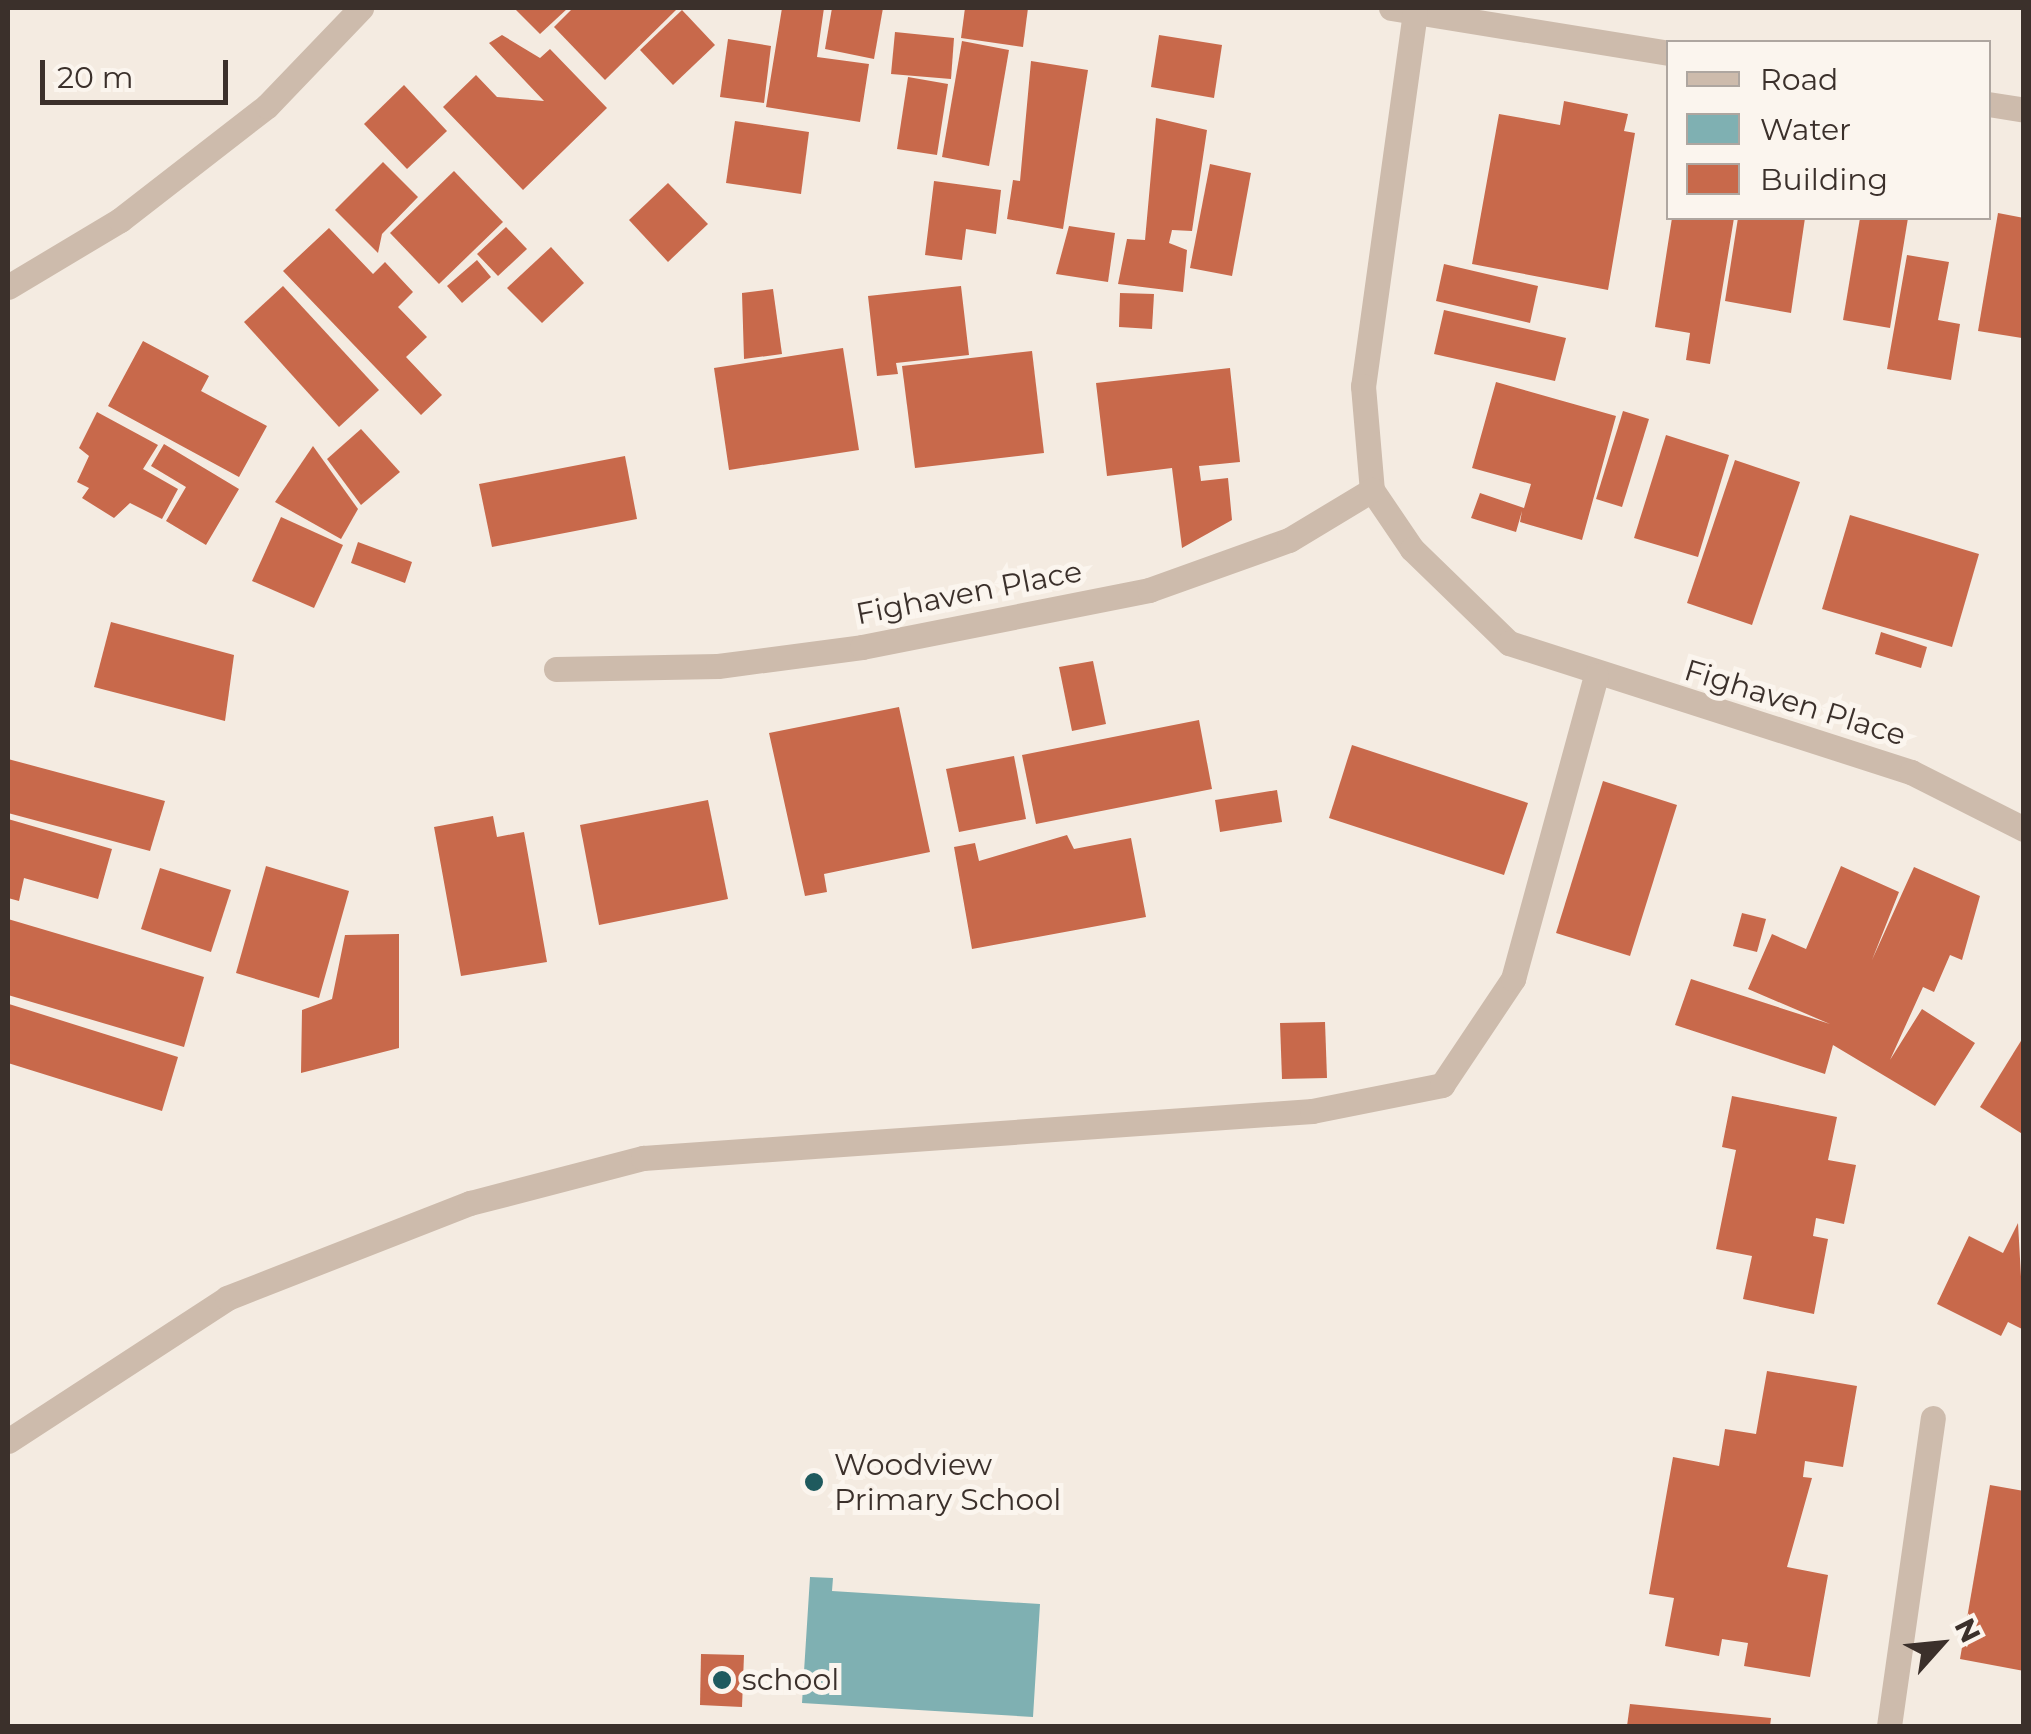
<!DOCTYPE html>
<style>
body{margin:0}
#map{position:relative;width:2031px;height:1734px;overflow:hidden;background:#f4ebe1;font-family:Montserrat,sans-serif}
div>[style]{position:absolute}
.water>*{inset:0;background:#7fb0b2}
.building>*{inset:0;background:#c8694b}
.minor>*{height:25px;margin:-12.5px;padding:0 12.5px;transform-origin:12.5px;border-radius:12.5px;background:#cdbbac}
.dots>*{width:28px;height:28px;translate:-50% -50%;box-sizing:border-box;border:5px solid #fbf5ee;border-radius:50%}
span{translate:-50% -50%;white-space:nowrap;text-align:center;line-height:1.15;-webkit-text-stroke:10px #fbf5ee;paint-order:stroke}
.street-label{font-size:30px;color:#3b302b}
.poi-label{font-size:30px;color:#3b302b}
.left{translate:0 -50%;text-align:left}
.frame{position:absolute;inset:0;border:10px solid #3b302b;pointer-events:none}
.legend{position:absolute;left:1666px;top:40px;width:325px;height:180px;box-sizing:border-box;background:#fbf5ee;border:2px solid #aea6a0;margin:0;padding:12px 18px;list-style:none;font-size:30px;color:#3b302b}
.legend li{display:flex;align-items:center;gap:20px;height:50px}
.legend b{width:50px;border:2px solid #aea6a0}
.north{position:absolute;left:1891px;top:1594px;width:100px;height:100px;-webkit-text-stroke:8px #fbf5ee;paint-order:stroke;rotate:63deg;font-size:28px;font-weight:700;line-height:40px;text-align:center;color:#3b302b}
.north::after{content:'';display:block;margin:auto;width:35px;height:45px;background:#3b302b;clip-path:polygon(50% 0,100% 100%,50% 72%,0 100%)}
.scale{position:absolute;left:40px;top:60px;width:188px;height:45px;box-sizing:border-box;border:5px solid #3b302b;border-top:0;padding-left:12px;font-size:30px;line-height:35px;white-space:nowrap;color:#3b302b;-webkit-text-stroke:8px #fbf5ee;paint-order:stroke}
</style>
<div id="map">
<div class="water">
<div style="clip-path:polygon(810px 1577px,833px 1578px,832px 1591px,1040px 1604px,1033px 1717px,802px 1703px)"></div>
</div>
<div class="building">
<div style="clip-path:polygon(514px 8px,568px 8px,540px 34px)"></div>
<div style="clip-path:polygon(573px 8px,678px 8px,605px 80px,554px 27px)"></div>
<div style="clip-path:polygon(782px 8px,824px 8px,817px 57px,869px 64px,860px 122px,766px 107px)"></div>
<div style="clip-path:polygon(832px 8px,883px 8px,874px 59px,825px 49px)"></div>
<div style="clip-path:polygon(965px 8px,1028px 8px,1023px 47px,961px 38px)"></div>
<div style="clip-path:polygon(682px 10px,715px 45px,673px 85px,640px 50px)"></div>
<div style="clip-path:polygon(895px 32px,954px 38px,951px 79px,891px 74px)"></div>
<div style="clip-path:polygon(502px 35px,540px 58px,550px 49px,607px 108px,523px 190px,443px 107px,476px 75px,497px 97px,544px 101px,489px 43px)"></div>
<div style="clip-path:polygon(1159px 35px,1222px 45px,1214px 98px,1151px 87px)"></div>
<div style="clip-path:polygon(728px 39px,771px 46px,764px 103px,720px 97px)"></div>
<div style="clip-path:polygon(962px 41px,1009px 50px,989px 166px,942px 157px)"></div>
<div style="clip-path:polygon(1031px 61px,1088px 70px,1063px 229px,1007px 219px,1013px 180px,1020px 181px)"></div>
<div style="clip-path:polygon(908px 77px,948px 84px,937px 155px,897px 149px)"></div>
<div style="clip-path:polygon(404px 85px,447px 131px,407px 169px,364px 124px)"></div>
<div style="clip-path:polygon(1564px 101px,1628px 114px,1624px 131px,1635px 133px,1608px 290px,1472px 264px,1499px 114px,1560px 125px)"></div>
<div style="clip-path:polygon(1156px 118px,1207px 130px,1192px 231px,1172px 230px,1169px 243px,1187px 250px,1183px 292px,1118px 284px,1127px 239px,1145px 240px)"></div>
<div style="clip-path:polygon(735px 121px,809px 132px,801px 194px,726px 183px)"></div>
<div style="clip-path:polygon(383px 162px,418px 197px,382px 234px,378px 253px,335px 210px)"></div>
<div style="clip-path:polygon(1210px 164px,1251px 173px,1232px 276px,1190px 268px)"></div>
<div style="clip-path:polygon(454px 171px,503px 222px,439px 284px,390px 233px)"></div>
<div style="clip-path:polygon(934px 181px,1001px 190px,996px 234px,966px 229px,962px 260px,925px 255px)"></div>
<div style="clip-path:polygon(668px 183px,708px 224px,668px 262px,629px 220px)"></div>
<div style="clip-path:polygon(1998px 213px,2024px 218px,2022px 338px,1978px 331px)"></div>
<div style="clip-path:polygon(1672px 218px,1734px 218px,1710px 364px,1686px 360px,1690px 333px,1655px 327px)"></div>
<div style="clip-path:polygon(1738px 218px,1805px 218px,1791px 313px,1725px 301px)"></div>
<div style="clip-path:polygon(1860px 218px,1908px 218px,1890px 328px,1843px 320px)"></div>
<div style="clip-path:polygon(1069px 226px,1115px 233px,1108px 282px,1056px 274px)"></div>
<div style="clip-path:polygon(506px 227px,527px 249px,498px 276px,477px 254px)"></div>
<div style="clip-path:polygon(329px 228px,373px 274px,385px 262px,413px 292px,398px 307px,427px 337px,406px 357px,442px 395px,421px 415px,283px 271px)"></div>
<div style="clip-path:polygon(551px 247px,584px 283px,542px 323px,507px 288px)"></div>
<div style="clip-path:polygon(1907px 255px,1949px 262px,1938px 320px,1960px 324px,1951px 380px,1887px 369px)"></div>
<div style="clip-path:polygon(477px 260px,491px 277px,462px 303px,447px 286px)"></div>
<div style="clip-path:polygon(1444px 264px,1538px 286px,1530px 323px,1436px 301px)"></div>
<div style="clip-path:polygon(283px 286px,379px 390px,339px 427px,244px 322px)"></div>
<div style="clip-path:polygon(961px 286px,969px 355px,896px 363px,898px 374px,877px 376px,868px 296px)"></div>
<div style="clip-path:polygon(773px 289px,782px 354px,744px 359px,742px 293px)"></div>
<div style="clip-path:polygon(1120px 293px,1154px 294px,1152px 329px,1119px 327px)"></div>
<div style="clip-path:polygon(1444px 310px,1566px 338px,1555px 381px,1434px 354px)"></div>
<div style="clip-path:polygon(143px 341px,209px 376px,201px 391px,267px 426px,239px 477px,108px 406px)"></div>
<div style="clip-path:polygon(843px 348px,859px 450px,729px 470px,714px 368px)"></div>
<div style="clip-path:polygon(1032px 351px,1044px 453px,915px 468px,902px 366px)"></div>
<div style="clip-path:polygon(1230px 368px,1240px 462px,1199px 466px,1201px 481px,1228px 478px,1232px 520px,1182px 548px,1172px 468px,1107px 476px,1096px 383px)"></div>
<div style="clip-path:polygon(1496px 382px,1616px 416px,1582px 540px,1520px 522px,1522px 511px,1516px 532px,1471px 518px,1480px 493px,1524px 508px,1531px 484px,1472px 468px)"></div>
<div style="clip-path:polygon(1623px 411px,1649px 419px,1622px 507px,1596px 499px)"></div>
<div style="clip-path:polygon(97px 412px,158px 445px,143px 469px,178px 489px,162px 519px,130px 503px,114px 518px,82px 498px,89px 488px,77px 482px,89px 456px,79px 448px)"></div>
<div style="clip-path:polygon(361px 429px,400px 472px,361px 505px,327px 459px)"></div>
<div style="clip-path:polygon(1666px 435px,1729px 455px,1698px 557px,1634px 538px)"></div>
<div style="clip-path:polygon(164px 444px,239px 489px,206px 545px,166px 521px,186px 487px,151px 466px)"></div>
<div style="clip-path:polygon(313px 446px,358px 509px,341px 539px,275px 502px)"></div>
<div style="clip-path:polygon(625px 456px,637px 519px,492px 547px,479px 484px)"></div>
<div style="clip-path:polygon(1735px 460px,1800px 482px,1752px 625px,1687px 603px)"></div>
<div style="clip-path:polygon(1850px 515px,1979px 554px,1952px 647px,1822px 609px)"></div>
<div style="clip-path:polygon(281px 517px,343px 545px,314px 608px,252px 581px)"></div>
<div style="clip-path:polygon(358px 542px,412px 562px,405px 583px,351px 563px)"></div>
<div style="clip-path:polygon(111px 622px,234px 655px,225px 721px,94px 687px)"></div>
<div style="clip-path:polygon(1881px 632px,1927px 647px,1921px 668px,1875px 654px)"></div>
<div style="clip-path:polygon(1093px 661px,1106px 724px,1072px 731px,1059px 667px)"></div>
<div style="clip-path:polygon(899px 707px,930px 852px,824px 874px,827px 892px,805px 896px,769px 733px)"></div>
<div style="clip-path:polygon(1199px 720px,1212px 789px,1036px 824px,1022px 755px)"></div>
<div style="clip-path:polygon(1352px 745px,1528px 803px,1504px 875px,1329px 818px)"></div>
<div style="clip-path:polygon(1014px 756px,1026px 819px,959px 832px,946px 769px)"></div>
<div style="clip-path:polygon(8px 759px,165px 801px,150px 851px,8px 813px)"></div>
<div style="clip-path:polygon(1603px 781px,1677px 805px,1630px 956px,1556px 933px)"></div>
<div style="clip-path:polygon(1277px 790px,1282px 822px,1220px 832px,1215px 800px)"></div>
<div style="clip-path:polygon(708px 800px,728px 899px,599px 925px,580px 825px)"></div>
<div style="clip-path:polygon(493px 816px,497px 837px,524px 832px,547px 962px,461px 976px,434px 827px)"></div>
<div style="clip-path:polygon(8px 819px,112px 849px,98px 899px,24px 878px,19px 901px,8px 898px)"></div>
<div style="clip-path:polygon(1067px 835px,1074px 849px,1131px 838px,1146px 917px,972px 949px,954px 847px,975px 843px,979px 861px)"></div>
<div style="clip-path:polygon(266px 866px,349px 891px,319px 998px,236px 973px)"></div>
<div style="clip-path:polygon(1841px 866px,1899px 892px,1872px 960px,1914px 867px,1980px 896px,1962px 960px,1950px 955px,1934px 992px,1923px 987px,1890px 1060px,1922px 1009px,1975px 1043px,1935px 1106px,1833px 1045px,1825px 1074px,1675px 1025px,1691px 979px,1830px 1024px,1748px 989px,1772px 934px,1806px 949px)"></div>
<div style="clip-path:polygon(160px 868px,231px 890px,211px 952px,141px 929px)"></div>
<div style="clip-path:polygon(1742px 913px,1766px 919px,1757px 952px,1733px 946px)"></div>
<div style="clip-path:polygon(8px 919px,204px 977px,184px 1047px,8px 995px)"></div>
<div style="clip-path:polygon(399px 934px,399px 1048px,301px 1073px,302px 1010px,332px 999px,345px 935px)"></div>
<div style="clip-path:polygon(9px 1004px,178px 1057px,162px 1111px,8px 1063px)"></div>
<div style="clip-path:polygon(1325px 1022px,1327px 1078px,1282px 1079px,1280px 1023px)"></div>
<div style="clip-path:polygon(2024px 1036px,2024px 1135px,1980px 1107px)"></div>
<div style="clip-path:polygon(1732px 1096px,1837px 1117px,1828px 1160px,1856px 1165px,1844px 1224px,1816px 1218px,1813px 1236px,1828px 1239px,1814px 1314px,1743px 1299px,1752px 1256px,1716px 1249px,1736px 1150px,1722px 1147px)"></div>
<div style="clip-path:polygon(2018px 1223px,2024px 1330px,2008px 1322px,2001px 1336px,1937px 1304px,1969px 1236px,2003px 1253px)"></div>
<div style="clip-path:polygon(1767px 1371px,1857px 1386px,1843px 1467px,1805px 1461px,1803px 1477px,1812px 1478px,1787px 1567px,1828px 1575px,1810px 1677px,1744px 1666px,1748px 1643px,1722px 1639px,1719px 1656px,1665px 1646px,1674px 1598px,1649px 1594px,1673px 1457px,1719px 1466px,1725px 1429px,1756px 1434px)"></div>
<div style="clip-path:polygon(1990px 1485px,2024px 1491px,2024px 1671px,1960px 1659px)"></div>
<div style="clip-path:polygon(701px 1654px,744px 1655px,742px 1707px,700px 1705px)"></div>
<div style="clip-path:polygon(1630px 1704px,1771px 1718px,1770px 1726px,1627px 1726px)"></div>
</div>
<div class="minor">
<div style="left:1391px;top:8px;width:281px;rotate:9.2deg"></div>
<div style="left:1415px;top:12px;width:378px;rotate:97.9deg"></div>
<div style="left:1363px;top:386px;width:104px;rotate:85.1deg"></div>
<div style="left:1372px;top:490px;width:71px;rotate:55.9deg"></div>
<div style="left:1412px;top:549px;width:135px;rotate:44.1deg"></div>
<div style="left:1509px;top:643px;width:422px;rotate:17.8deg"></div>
<div style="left:1911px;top:772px;width:127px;rotate:26.8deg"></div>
<div style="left:1988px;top:104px;width:36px;rotate:9deg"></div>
<div style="left:8px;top:287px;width:131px;rotate:-30.9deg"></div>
<div style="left:120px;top:220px;width:186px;rotate:-37.8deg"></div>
<div style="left:267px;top:106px;width:136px;rotate:-46.2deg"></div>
<div style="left:556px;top:669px;width:162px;rotate:-1.1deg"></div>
<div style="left:718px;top:666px;width:145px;rotate:-7.5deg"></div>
<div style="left:862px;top:647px;width:293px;rotate:-11.2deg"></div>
<div style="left:1149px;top:590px;width:149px;rotate:-19.7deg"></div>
<div style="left:1289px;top:540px;width:97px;rotate:-31.1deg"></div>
<div style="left:8px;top:1441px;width:262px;rotate:-33.1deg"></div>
<div style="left:227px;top:1298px;width:261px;rotate:-21.4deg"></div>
<div style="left:470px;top:1203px;width:179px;rotate:-14.6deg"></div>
<div style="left:643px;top:1158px;width:671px;rotate:-4.02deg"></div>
<div style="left:1312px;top:1111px;width:133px;rotate:-11.3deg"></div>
<div style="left:1442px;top:1085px;width:128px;rotate:-56.2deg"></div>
<div style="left:1513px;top:979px;width:315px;rotate:-74.7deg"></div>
<div style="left:1889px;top:1726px;width:311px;rotate:-81.9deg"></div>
</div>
<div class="dots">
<div style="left:814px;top:1482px;background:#1f5a5e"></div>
<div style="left:722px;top:1680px;background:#1f5a5e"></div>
</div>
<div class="street-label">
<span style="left:969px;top:593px;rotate:-11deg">Fighaven Place</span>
<span style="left:1795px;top:703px;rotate:17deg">Fighaven Place</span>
</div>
<div class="poi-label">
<span class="left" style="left:834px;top:1482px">Woodview<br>Primary School</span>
<span class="left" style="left:742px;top:1680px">school</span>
</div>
<div class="frame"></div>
<ul class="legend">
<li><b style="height:12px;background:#cdbbac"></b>Road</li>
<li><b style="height:28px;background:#7fb0b2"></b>Water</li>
<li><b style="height:28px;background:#c8694b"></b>Building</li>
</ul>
<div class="north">N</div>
<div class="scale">20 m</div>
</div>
